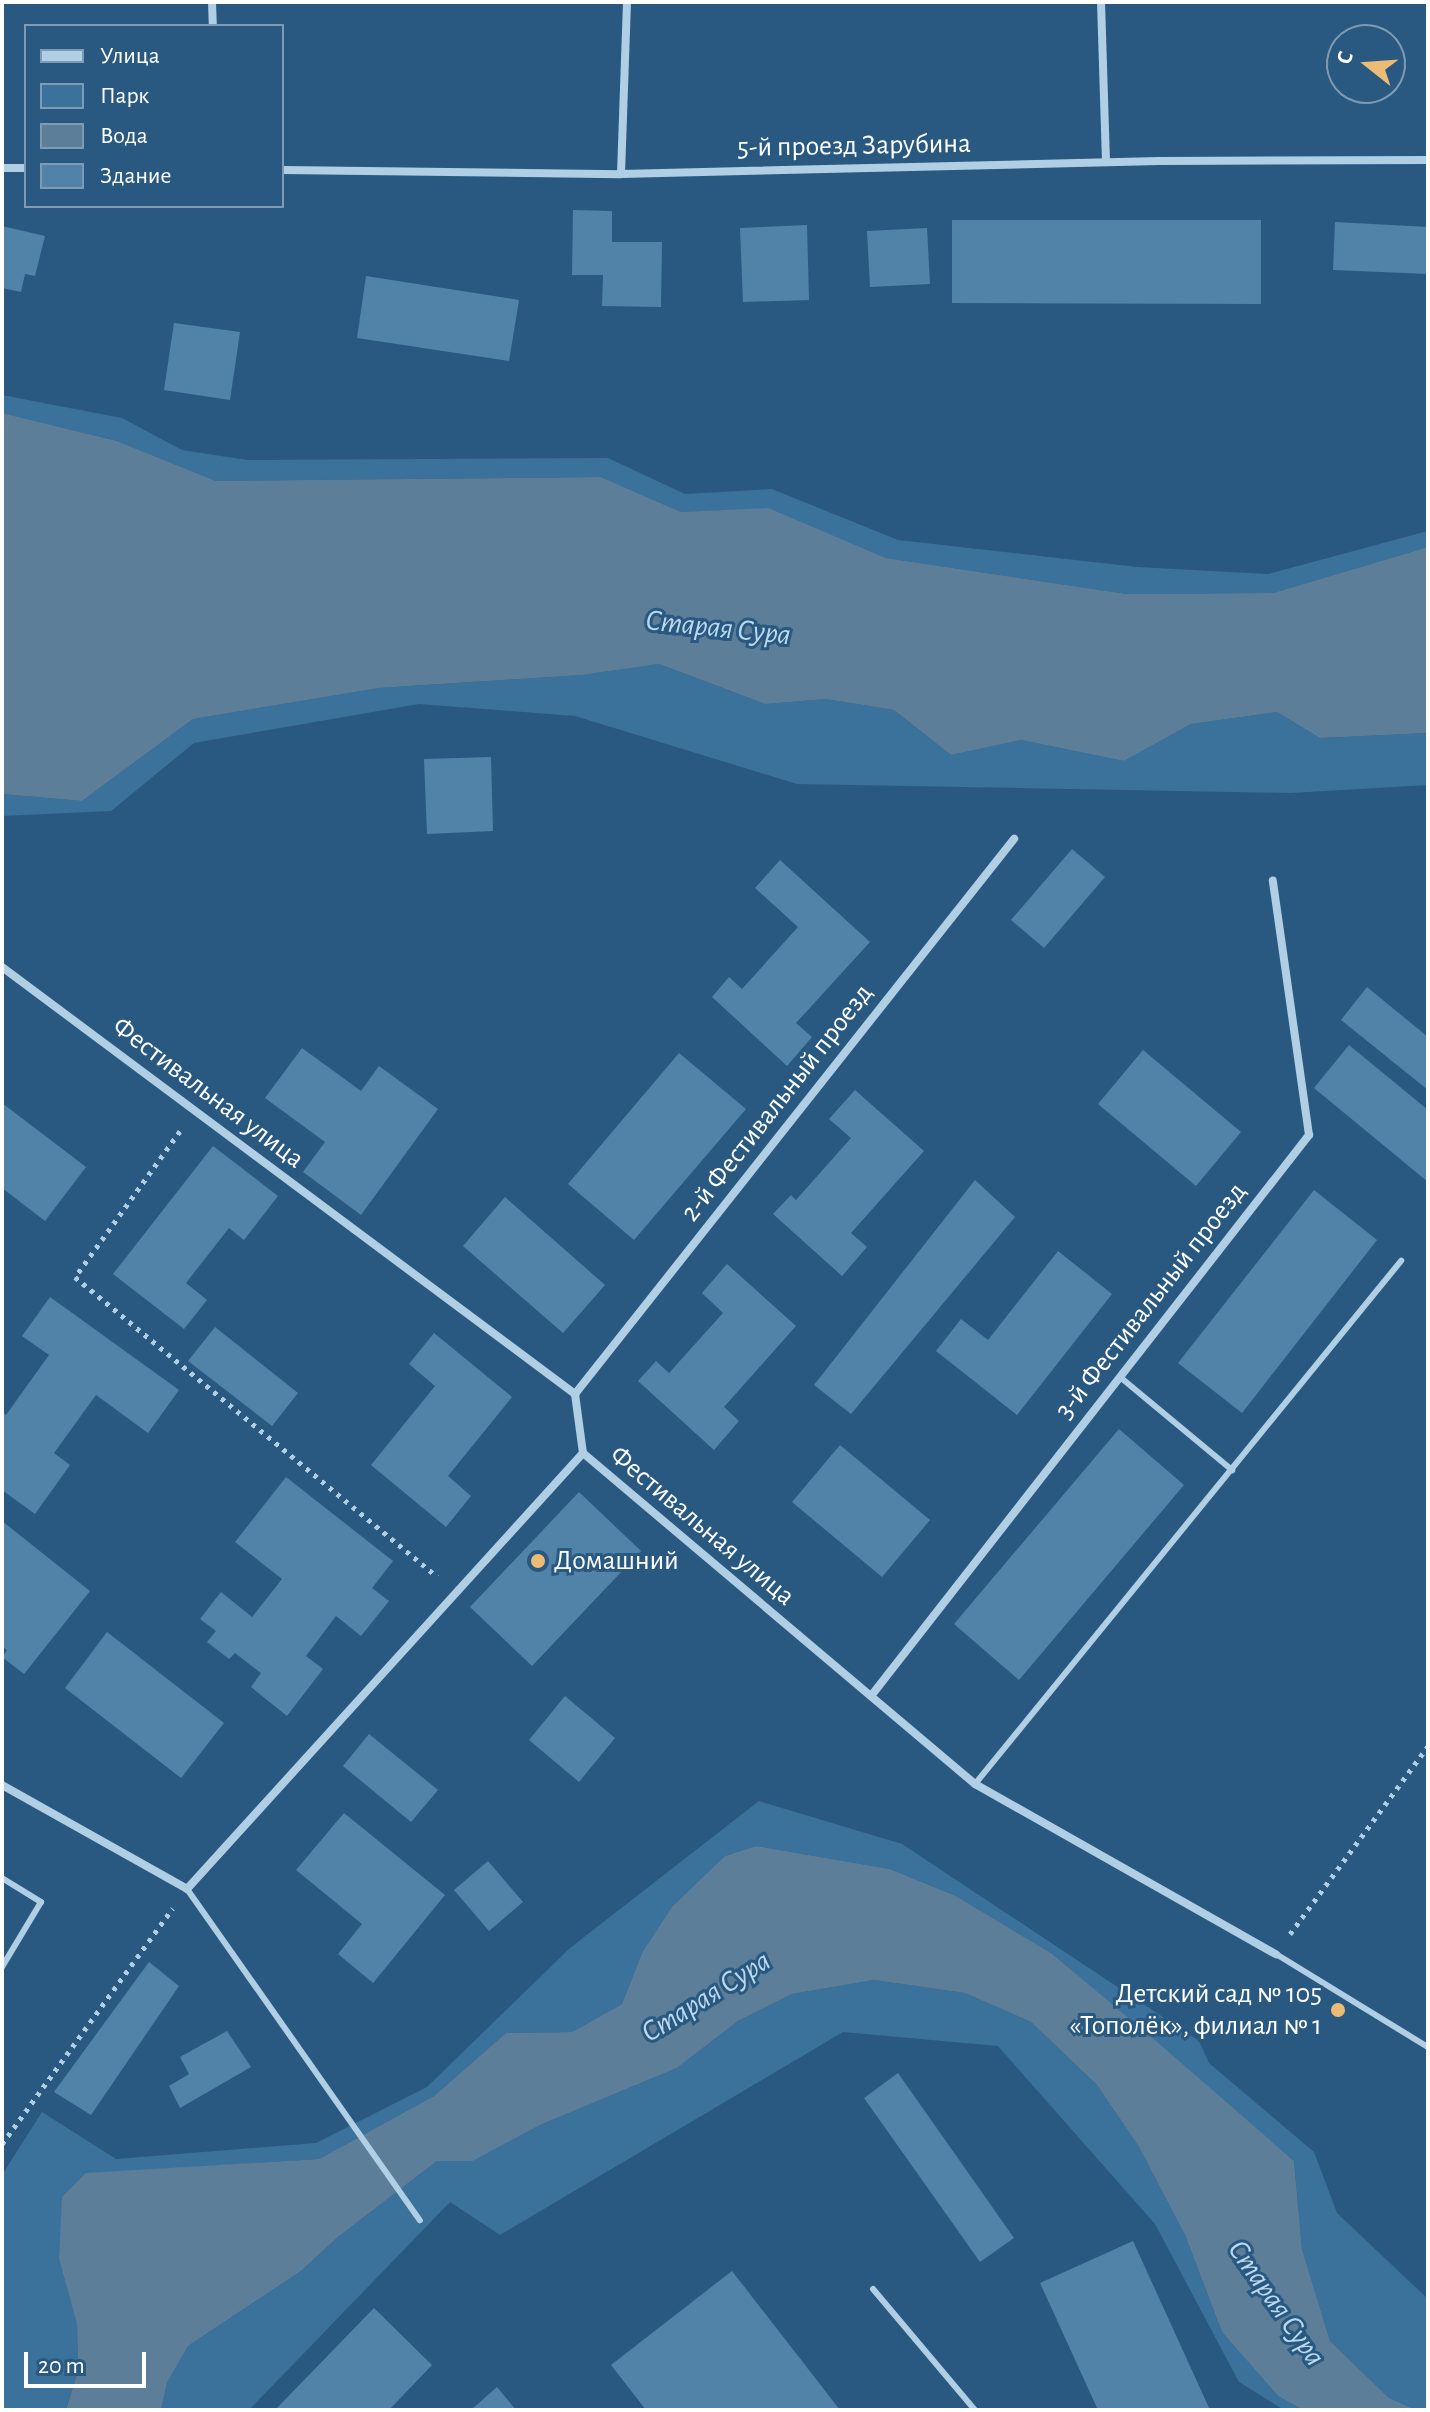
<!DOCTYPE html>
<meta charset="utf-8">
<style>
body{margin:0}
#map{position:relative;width:1430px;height:2412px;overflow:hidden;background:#295980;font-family:"Alegreya Sans",sans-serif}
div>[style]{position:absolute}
.green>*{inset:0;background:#3a729b}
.water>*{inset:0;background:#5c7e98}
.building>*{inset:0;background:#5183a8}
.path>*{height:5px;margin-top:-2.5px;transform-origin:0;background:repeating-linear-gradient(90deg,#b0cfe5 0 4px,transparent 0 10px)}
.service>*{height:6px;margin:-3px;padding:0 3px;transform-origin:3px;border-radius:3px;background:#b0cfe5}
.minor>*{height:8px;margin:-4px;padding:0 4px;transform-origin:4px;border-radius:4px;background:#b0cfe5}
.dots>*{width:22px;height:22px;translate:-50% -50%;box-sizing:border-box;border:4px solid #295980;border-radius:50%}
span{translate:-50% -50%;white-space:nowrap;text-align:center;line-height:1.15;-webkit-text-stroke:6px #295980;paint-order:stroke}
.street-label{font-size:28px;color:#fff}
.poi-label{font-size:28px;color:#fff}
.left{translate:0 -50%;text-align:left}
.right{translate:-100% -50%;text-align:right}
.water-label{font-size:30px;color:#bbd8ed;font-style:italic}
.frame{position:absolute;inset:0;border:4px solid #fff;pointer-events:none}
.legend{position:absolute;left:24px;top:24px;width:260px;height:184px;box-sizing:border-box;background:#295980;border:2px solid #7f9bb3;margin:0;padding:10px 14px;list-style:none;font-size:24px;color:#fff}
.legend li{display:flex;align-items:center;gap:16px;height:40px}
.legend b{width:40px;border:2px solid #7f9bb3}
.north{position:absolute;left:1326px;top:24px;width:80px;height:80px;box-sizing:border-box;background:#295980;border:2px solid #7f9bb3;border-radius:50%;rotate:287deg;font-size:22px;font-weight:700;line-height:32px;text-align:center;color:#fff}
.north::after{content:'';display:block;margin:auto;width:28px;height:36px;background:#ecbc77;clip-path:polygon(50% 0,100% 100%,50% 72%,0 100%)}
.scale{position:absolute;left:24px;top:2352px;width:122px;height:36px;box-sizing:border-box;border:4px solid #fff;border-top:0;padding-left:10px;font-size:24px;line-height:28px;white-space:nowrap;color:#fff;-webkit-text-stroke:6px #295980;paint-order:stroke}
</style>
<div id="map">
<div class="green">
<div style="clip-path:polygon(2px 395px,122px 418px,182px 450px,247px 460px,608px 458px,685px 494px,772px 489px,898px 540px,1137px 567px,1268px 574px,1428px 531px,1428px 547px,1273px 593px,1127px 594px,886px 558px,768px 509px,681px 512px,601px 477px,216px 481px,117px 441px,2px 413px)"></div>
<div style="clip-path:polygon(659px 664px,765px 704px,826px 699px,894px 710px,951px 755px,1021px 740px,1124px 761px,1191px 724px,1277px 712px,1320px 738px,1428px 733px,1428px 785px,1291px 793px,797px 784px,575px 716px,419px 704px,194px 743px,111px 811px,2px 816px,2px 794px,82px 801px,193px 719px,379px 688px,582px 675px)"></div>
<div style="clip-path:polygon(759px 1801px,902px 1844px,1199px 2041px,1209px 2063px,1314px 2152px,1337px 2213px,1428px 2299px,1428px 2410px,1416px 2410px,1389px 2398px,1330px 2341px,1302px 2249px,1294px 2161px,1051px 1953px,956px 1896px,890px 1869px,756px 1846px,725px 1856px,642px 1953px,622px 2004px,572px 2032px,506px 2033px,434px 2096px,319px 2159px,86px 2174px,59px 2259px,77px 2323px,78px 2371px,66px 2410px,2px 2410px,2px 2175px,42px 2112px,116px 2159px,316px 2143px,427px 2087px,570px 1948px)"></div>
<div style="clip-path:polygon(874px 1980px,965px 1993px,1031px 2022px,1097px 2085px,1139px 2147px,1185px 2235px,1222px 2332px,1278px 2396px,1303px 2410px,1284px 2410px,1239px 2382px,1155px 2224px,998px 2046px,843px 2032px,500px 2235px,450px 2202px,249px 2410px,161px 2410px,167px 2383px,188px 2346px,301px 2271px,338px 2237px,437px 2161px,473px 2161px,540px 2125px,677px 2068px,738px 2021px,792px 1994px)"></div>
</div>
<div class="water">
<div style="clip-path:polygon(2px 413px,117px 441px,216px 481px,601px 477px,681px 512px,768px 508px,886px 558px,1127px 594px,1273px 593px,1428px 547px,1428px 733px,1320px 738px,1277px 712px,1191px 724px,1124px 761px,1021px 740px,951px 755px,894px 710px,826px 699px,765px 704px,659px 664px,582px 675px,379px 688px,193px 719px,82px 801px,2px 794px)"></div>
<div style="clip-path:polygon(756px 1846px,890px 1869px,956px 1896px,1051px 1953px,1156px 2041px,1294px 2161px,1302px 2249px,1330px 2341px,1389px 2398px,1416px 2410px,1303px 2410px,1278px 2396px,1222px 2332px,1185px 2235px,1139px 2147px,1097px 2085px,1031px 2022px,965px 1993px,874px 1980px,792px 1994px,738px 2021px,677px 2068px,540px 2125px,473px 2161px,437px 2161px,338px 2237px,301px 2271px,188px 2346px,167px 2383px,161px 2410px,66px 2410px,78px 2371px,77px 2324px,59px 2259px,62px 2197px,86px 2173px,319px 2159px,434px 2096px,506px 2033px,572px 2032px,622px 2004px,642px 1953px,672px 1907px,725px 1856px)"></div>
</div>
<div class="building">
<div style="clip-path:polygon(573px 210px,612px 211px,612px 242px,662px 242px,661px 307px,602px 306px,603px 275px,572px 275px)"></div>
<div style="clip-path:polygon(952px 220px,1261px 220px,1261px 304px,952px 303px)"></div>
<div style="clip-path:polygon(1335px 222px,1428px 227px,1428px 274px,1333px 270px)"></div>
<div style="clip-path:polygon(807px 225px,809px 300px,743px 302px,740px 228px)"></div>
<div style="clip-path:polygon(2px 226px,45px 236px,35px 276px,25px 274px,21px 292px,2px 288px)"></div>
<div style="clip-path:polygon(927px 228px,930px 284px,870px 287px,867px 231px)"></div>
<div style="clip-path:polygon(366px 276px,519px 300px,509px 361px,357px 338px)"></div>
<div style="clip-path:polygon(174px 323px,240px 332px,230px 400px,164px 390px)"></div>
<div style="clip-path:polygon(491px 757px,493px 831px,427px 834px,424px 759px)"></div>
<div style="clip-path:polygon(1072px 849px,1105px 877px,1044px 948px,1011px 920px)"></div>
<div style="clip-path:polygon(780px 860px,870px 942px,796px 1023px,812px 1037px,787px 1066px,712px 997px,729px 977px,742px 989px,798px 927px,755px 888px)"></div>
<div style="clip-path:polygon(1367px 987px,1428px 1037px,1428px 1090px,1341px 1020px)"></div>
<div style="clip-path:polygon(1349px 1045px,1428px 1110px,1428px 1182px,1314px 1088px)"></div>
<div style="clip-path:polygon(302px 1048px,361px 1091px,379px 1066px,438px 1109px,361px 1215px,303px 1172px,325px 1142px,265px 1098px)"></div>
<div style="clip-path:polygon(1143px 1050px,1241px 1132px,1196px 1186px,1098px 1104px)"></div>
<div style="clip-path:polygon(679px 1053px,746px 1109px,634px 1240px,568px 1184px)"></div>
<div style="clip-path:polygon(855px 1090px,924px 1151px,851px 1233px,867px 1247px,842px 1276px,773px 1214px,791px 1195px,796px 1200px,851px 1138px,829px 1119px)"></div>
<div style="clip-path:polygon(2px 1103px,86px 1167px,45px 1221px,2px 1188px)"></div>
<div style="clip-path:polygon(213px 1146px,278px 1196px,244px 1240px,229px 1228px,186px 1283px,207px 1300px,184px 1329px,113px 1274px)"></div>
<div style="clip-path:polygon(975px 1180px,1015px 1217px,851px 1414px,814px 1385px)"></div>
<div style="clip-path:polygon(1314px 1190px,1377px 1240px,1242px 1413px,1178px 1363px)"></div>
<div style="clip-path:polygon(505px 1197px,605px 1285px,563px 1333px,463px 1246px)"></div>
<div style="clip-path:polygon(1058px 1251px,1112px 1294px,1017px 1415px,936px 1351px,961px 1319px,988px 1340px)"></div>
<div style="clip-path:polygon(727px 1264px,796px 1326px,724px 1407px,739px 1421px,714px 1450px,638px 1381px,656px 1361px,669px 1373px,723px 1313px,702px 1293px)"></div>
<div style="clip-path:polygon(50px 1297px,179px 1390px,148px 1433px,96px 1395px,54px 1453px,70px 1465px,35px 1514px,2px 1490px,2px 1412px,6px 1415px,49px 1355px,22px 1336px)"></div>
<div style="clip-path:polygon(215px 1327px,298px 1393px,272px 1426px,188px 1361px)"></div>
<div style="clip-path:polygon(434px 1333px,512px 1397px,448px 1476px,471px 1496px,446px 1527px,371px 1465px,435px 1386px,409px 1364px)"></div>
<div style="clip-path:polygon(1119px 1429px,1184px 1485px,1019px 1680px,954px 1624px)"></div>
<div style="clip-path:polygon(840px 1445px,930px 1520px,882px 1577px,792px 1502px)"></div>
<div style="clip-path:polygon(286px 1477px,393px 1561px,372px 1588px,389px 1601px,361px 1636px,336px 1616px,306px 1656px,323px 1669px,287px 1716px,251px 1687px,261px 1673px,235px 1653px,229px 1659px,207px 1642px,216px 1631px,200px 1619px,221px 1592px,252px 1617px,282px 1579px,235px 1542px)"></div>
<div style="clip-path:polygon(579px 1492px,641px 1551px,532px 1666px,470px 1607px)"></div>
<div style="clip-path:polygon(2px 1521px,90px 1591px,24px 1674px,2px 1657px,7px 1650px,2px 1646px)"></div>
<div style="clip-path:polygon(107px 1632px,224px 1723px,181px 1778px,65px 1688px)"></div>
<div style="clip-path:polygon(565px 1696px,615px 1738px,579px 1782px,529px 1740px)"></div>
<div style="clip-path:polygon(369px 1734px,438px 1790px,411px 1822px,343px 1766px)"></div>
<div style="clip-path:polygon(344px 1813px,445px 1895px,373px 1983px,338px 1954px,362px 1924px,296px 1870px)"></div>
<div style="clip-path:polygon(488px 1861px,523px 1902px,489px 1931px,454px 1890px)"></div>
<div style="clip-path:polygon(149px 1962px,179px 1986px,91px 2115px,54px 2092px)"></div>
<div style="clip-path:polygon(227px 2031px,251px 2067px,180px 2108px,169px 2086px,189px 2074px,180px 2057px)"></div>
<div style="clip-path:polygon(898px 2073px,1014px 2238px,980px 2262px,864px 2098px)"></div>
<div style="clip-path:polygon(1133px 2241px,1210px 2410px,1098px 2410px,1040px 2283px)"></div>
<div style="clip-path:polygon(732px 2271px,840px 2410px,646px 2410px,611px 2365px)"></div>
<div style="clip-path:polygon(374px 2308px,432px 2365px,389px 2410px,275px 2410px)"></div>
<div style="clip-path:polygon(497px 2387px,516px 2410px,471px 2410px)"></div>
</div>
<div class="path">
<div style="left:180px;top:1131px;width:180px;rotate:125.7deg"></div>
<div style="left:75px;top:1277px;width:470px;rotate:39.6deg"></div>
<div style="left:1290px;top:1934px;width:233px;rotate:-53.7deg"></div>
<div style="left:2px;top:2144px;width:291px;rotate:-54.1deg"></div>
</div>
<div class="service">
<div style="left:1120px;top:1377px;width:146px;rotate:39.7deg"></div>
<div style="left:975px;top:1784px;width:675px;rotate:-50.84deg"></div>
<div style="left:2px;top:1878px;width:46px;rotate:31.6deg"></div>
<div style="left:41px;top:1902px;width:76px;rotate:121deg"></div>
<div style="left:187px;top:1889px;width:405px;rotate:54.9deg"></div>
<div style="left:1276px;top:1954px;width:178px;rotate:31.5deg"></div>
<div style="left:873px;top:2289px;width:158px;rotate:49.9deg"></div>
</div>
<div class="minor">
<div style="left:212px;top:2px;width:24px;rotate:88deg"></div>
<div style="left:1101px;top:2px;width:160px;rotate:88.2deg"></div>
<div style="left:2px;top:168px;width:24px"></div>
<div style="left:282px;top:170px;width:339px;rotate:0.7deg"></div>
<div style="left:621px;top:174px;width:538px;rotate:-1.38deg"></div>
<div style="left:1159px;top:161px;width:269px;rotate:-0.2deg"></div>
<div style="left:621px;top:174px;width:172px;rotate:-88deg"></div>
<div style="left:2px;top:967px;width:715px;rotate:36.69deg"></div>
<div style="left:575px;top:1394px;width:60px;rotate:82.3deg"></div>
<div style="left:583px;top:1453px;width:513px;rotate:40.18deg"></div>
<div style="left:975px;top:1784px;width:346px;rotate:29.5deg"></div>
<div style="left:575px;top:1394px;width:708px;rotate:-51.66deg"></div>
<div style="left:871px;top:1696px;width:712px;rotate:-52.02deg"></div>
<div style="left:1309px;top:1135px;width:257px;rotate:-98.1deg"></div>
<div style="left:2px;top:1785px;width:212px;rotate:29.3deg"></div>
<div style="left:187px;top:1889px;width:589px;rotate:-47.75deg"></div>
</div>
<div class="dots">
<div style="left:538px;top:1561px;background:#ecbc77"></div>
<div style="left:1338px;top:2010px;background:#ecbc77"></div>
</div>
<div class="street-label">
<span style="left:854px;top:146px;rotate:-1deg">5-й проезд Зарубина</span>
<span style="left:208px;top:1093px;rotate:37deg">Фестивальная улица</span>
<span style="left:777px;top:1103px;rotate:-52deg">2-й Фестивальный проезд</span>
<span style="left:1151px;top:1301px;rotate:-52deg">3-й Фестивальный проезд</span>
<span style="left:702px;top:1526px;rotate:40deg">Фестивальная улица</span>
</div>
<div class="poi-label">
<span class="left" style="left:554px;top:1561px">Домашний</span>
<span class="right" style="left:1322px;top:2010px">Детский сад № 105<br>«Тополёк», филиал № 1</span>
</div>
<div class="water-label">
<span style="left:718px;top:628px;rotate:6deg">Старая Сура</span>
<span style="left:706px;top:1997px;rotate:-32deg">Старая Сура</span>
<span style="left:1276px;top:2303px;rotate:55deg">Старая Сура</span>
</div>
<div class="frame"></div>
<ul class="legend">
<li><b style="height:10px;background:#b0cfe5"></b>Улица</li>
<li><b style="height:22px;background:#3a729b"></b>Парк</li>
<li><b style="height:22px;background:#5c7e98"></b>Вода</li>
<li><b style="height:22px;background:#5183a8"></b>Здание</li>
</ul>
<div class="north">С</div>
<div class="scale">20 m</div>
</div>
